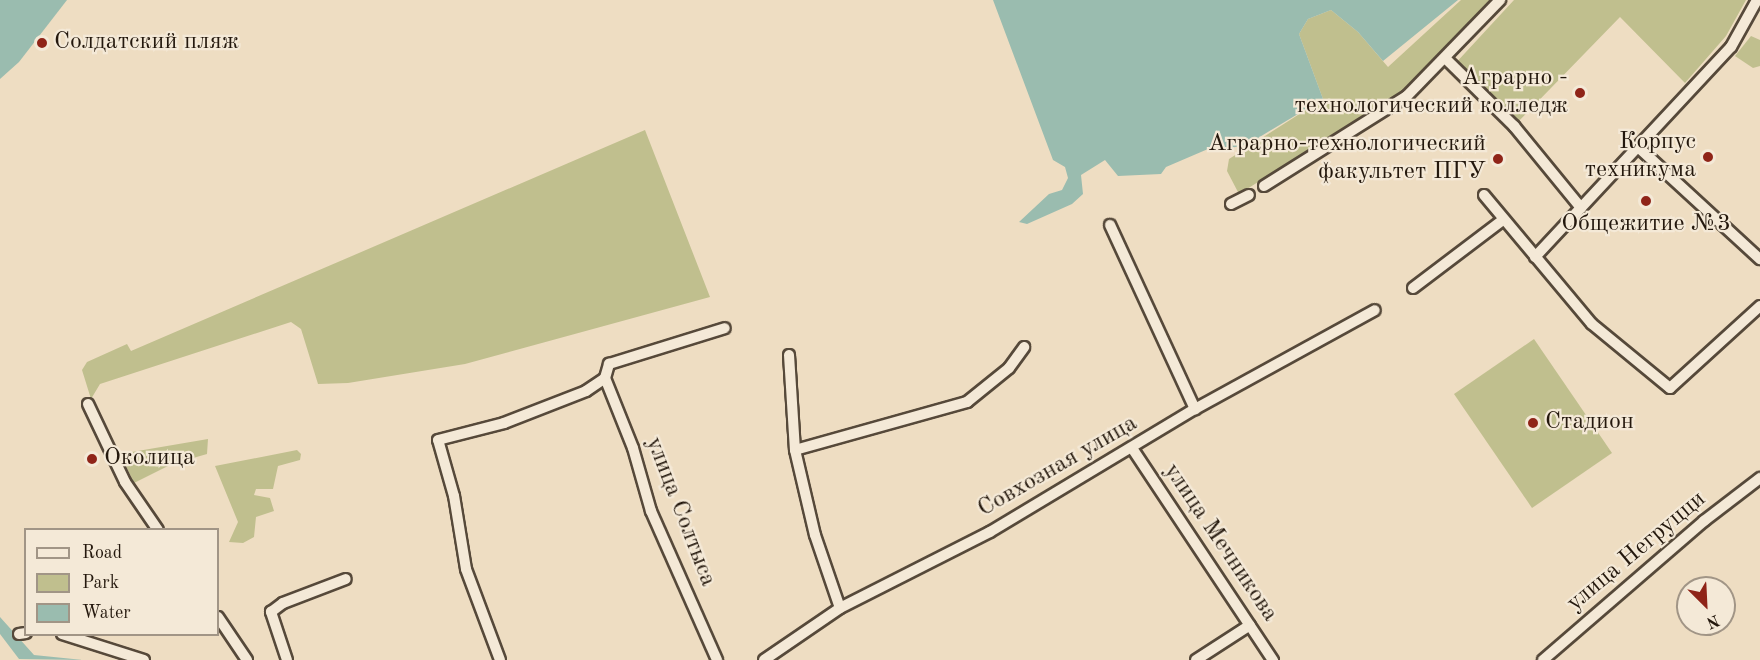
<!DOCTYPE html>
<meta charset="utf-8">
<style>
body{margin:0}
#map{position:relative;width:1760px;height:660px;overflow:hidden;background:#eeddc2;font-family:"Old Standard TT",serif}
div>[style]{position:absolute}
.green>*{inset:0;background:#c0bf8e}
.water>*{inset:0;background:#9abcaf}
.roads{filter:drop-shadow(2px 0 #56493a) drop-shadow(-2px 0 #56493a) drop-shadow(0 2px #56493a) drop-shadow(0 -2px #56493a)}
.minor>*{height:10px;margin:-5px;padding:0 5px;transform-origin:5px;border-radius:5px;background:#f4e9d7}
.dots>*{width:16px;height:16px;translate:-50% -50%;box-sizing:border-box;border:3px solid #f4e9d7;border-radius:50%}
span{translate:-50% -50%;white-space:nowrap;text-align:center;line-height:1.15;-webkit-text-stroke:4.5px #f4e9d7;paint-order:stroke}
.poi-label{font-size:24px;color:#24180d}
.left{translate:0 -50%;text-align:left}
.right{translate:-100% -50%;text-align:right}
.street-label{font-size:24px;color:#24180d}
.legend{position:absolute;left:24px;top:528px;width:195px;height:108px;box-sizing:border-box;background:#f4e9d7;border:2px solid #a19586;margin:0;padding:8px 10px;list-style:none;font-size:18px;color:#24180d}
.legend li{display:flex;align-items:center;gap:12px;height:30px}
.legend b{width:30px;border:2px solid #a19586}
.north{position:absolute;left:1676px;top:576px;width:60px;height:60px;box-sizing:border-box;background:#f4e9d7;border:2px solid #a19586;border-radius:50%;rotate:156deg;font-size:16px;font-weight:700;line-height:24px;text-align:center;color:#24180d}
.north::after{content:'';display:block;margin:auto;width:21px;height:27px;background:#8f2418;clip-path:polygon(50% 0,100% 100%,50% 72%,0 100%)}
</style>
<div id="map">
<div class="green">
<div style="clip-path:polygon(1461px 0,1491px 0,1402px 91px,1239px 194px,1227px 171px,1229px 159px,1323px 99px,1299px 34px,1308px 19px,1331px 10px,1358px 32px,1388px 67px)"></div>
<div style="clip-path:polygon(1514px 0,1746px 0,1726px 36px,1685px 83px,1620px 17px,1514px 126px,1453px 66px)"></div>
<div style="clip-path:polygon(1751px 36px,1760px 40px,1760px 66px,1753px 68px,1735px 56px)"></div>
<div style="clip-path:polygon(645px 130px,710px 297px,465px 364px,348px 383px,318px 384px,301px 329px,291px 322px,100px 384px,91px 399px,82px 370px,87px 362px,127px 344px,131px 351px)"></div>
<div style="clip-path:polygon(1534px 339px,1612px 453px,1532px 508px,1454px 394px)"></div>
<div style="clip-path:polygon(208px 439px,207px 454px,172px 464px,134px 483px,120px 454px)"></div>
<div style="clip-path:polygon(297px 450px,301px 454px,300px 460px,278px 466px,273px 489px,256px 489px,254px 495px,270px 498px,274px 511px,256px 517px,254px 537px,243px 543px,229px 542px,238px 522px,215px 466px)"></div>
</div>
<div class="water">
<div style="clip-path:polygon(0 0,67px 0,19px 62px,0 79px)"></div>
<div style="clip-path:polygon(993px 0,1458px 0,1383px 61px,1358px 32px,1331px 10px,1308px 19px,1299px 34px,1323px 99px,1248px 144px,1227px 149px,1215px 146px,1166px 167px,1161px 174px,1118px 176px,1105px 160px,1081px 175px,1083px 194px,1072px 204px,1027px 224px,1019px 222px,1049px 194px,1062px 190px,1068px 178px,1065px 167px,1053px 160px)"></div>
<div style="clip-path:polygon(0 617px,34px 655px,83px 660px,19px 659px,0 634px)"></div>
</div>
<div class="roads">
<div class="minor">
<div style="left:1445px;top:58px;width:97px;rotate:44.6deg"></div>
<div style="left:1514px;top:126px;width:106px;rotate:50.7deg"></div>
<div style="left:1638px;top:147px;width:166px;rotate:42.6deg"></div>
<div style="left:1264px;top:186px;width:169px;rotate:-32.2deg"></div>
<div style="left:1407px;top:96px;width:134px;rotate:-45.9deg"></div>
<div style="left:1484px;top:195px;width:168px;rotate:50.1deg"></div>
<div style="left:1592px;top:324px;width:101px;rotate:39.4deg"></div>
<div style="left:1670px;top:388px;width:122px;rotate:-42.3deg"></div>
<div style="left:1231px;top:204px;width:20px;rotate:-27deg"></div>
<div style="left:1110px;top:225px;width:203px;rotate:65.2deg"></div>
<div style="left:1535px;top:257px;width:287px;rotate:-47deg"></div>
<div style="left:1731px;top:47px;width:54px;rotate:-61deg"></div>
<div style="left:1413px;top:288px;width:113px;rotate:-37.1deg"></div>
<div style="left:789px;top:355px;width:95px;rotate:86.4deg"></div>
<div style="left:795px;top:450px;width:87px;rotate:76.8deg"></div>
<div style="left:815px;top:535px;width:77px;rotate:71.1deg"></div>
<div style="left:605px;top:378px;width:75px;rotate:68.2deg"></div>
<div style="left:633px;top:448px;width:66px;rotate:74.1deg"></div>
<div style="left:651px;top:511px;width:163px;rotate:66.1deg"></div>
<div style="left:88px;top:404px;width:86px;rotate:64.6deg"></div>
<div style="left:125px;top:482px;width:58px;rotate:55.5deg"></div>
<div style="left:1132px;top:448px;width:255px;rotate:56.4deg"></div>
<div style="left:795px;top:450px;width:179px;rotate:-15.6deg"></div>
<div style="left:967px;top:402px;width:54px;rotate:-39deg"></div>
<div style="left:1009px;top:368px;width:26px;rotate:-54deg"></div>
<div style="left:218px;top:617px;width:52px;rotate:56deg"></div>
<div style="left:19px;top:634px;width:7px;rotate:-8deg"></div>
<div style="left:62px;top:634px;width:86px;rotate:17.6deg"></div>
<div style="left:287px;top:660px;width:51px;rotate:-108.4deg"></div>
<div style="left:271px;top:612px;width:15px;rotate:-37deg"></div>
<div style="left:283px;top:603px;width:67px;rotate:-20.9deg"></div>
<div style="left:500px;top:660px;width:97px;rotate:-110.5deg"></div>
<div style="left:466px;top:569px;width:74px;rotate:-99.3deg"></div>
<div style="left:454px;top:496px;width:58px;rotate:-105.9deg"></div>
<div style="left:438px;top:440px;width:68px;rotate:-14.4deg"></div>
<div style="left:504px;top:423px;width:88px;rotate:-21.3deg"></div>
<div style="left:586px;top:391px;width:23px;rotate:-34deg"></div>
<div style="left:605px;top:378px;width:15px;rotate:-74deg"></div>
<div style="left:609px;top:364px;width:121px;rotate:-17.2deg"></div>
<div style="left:764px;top:660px;width:92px;rotate:-34.4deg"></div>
<div style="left:840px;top:608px;width:168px;rotate:-26.9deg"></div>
<div style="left:990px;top:532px;width:239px;rotate:-31deg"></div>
<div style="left:1195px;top:409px;width:205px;rotate:-28.8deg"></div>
<div style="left:1196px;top:660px;width:64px;rotate:-32.9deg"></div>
<div style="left:1543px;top:660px;width:213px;rotate:-40.8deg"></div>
<div style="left:1704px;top:521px;width:71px;rotate:-37.5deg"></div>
</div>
</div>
<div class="dots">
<div style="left:42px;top:43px;background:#8f2418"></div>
<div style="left:1580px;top:93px;background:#8f2418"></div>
<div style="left:1708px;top:157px;background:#8f2418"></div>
<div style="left:1498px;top:159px;background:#8f2418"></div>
<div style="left:1646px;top:201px;background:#8f2418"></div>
<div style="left:1533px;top:423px;background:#8f2418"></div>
<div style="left:92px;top:459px;background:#8f2418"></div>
</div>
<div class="poi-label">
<span class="left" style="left:54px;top:43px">Солдатский пляж</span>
<span class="right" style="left:1568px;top:93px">Аграрно -<br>технологический колледж</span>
<span class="right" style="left:1696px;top:157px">Корпус<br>техникума</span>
<span class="right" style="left:1486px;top:159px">Аграрно-технологический<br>факультет ПГУ</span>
<span style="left:1646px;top:225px">Общежитие №3</span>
<span class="left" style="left:1545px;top:423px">Стадион</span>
<span class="left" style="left:104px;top:459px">Околица</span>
</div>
<div class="street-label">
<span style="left:1058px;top:467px;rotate:-30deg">Совхозная улица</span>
<span style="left:680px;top:512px;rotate:69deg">улица Солтыса</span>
<span style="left:1220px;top:543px;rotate:56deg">улица Мечникова</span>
<span style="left:1637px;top:552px;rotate:-40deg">улица Негруцци</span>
</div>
<ul class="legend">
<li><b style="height:8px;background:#f4e9d7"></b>Road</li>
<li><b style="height:16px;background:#c0bf8e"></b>Park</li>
<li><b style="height:16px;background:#9abcaf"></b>Water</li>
</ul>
<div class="north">N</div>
</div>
